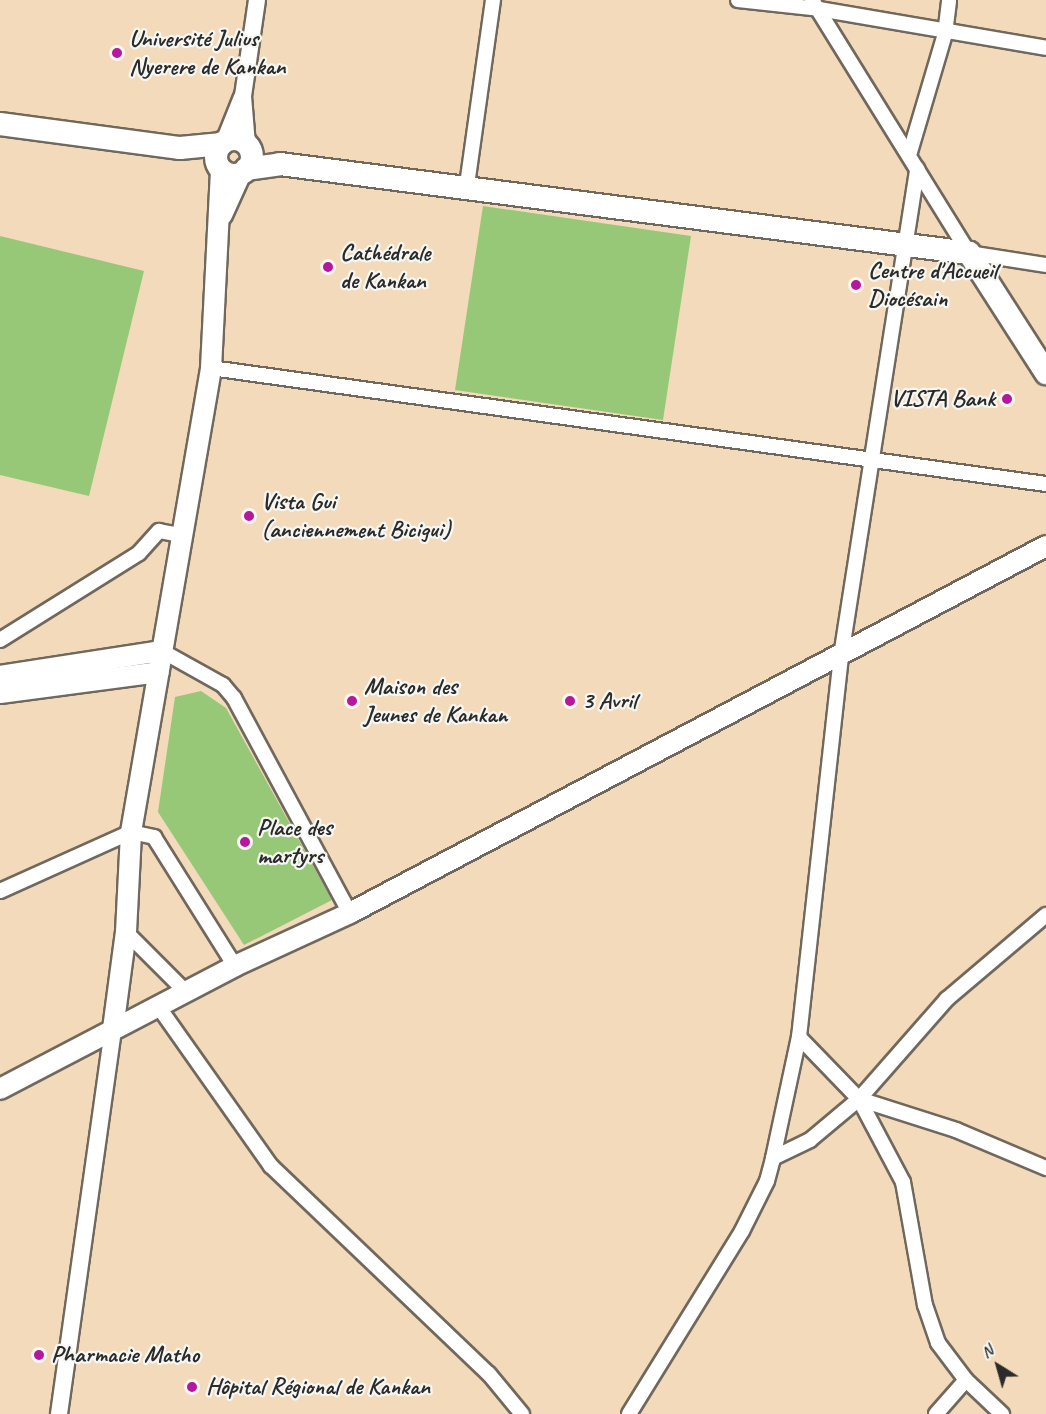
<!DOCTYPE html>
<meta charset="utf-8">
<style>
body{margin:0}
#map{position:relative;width:1046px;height:1414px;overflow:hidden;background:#f2daba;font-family:Caveat,sans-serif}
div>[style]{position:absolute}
.green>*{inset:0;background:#97c878}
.roads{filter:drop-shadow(2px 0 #71685d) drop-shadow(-2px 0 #71685d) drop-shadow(0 2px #71685d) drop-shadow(0 -2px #71685d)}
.minor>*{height:14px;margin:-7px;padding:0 7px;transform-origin:7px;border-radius:7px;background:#fff}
.tertiary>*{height:16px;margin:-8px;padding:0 8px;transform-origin:8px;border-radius:8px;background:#fff}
.secondary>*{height:20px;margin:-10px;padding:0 10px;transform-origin:10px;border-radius:10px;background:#fff}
.trunk>*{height:22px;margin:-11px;padding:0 11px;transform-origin:11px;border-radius:11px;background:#fff}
.trunk>.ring{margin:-11px;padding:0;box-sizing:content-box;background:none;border:22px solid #fff;border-radius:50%}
.dots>*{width:16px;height:16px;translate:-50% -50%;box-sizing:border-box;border:3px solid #f6f6f2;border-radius:50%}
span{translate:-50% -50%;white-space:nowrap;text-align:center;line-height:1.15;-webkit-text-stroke:4.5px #f6f6f2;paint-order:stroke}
.poi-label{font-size:24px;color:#2b2b2b;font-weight:700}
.left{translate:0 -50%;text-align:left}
.right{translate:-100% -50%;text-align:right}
.north{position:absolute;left:968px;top:1336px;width:60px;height:60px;-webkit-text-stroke:4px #f6f6f2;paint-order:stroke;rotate:323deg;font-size:16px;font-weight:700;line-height:24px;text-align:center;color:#2b2b2b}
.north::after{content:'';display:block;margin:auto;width:21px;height:27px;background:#2b2b2b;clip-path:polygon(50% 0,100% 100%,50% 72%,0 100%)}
</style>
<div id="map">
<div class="green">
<div style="clip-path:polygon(483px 206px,691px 236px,663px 420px,455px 390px)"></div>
<div style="clip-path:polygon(0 236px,144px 271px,89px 496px,0 475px)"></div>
<div style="clip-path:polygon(201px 691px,226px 708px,332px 900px,244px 945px,158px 812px,175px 697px)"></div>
</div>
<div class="roads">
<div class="minor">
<div style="left:738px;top:0;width:81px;rotate:6.3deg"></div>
<div style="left:819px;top:9px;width:230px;rotate:9.7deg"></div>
<div style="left:812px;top:0;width:298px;rotate:58.2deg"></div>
<div style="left:969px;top:253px;width:78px;rotate:8.9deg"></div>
<div style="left:910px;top:152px;width:123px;rotate:-73.5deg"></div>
<div style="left:945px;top:34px;width:34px;rotate:-83deg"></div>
<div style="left:467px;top:185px;width:187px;rotate:-82deg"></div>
<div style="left:211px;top:368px;width:843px;rotate:7.91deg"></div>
<div style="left:0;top:640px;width:164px;rotate:-32deg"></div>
<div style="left:139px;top:553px;width:30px;rotate:-48deg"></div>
<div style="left:159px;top:531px;width:26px;rotate:11deg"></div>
<div style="left:162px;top:651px;width:70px;rotate:29.1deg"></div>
<div style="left:223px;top:685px;width:17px;rotate:50deg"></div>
<div style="left:234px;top:698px;width:244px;rotate:61.7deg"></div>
<div style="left:0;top:891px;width:144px;rotate:-24.2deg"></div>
<div style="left:131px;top:832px;width:24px;rotate:12deg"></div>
<div style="left:154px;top:837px;width:152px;rotate:57.9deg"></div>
<div style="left:126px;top:932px;width:85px;rotate:45deg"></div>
<div style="left:158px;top:1006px;width:196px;rotate:54.8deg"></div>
<div style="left:271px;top:1166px;width:301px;rotate:43.7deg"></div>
<div style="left:489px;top:1374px;width:52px;rotate:50.5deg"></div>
<div style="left:799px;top:1037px;width:86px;rotate:45.9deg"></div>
<div style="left:859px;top:1099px;width:94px;rotate:62.1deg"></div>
<div style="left:903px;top:1182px;width:125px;rotate:79.9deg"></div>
<div style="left:925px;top:1305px;width:40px;rotate:71.1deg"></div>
<div style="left:938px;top:1343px;width:46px;rotate:52.9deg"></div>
<div style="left:966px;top:1380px;width:50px;rotate:43.4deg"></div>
<div style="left:859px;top:1099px;width:102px;rotate:17.7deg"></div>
<div style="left:956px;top:1130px;width:98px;rotate:22.9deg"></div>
<div style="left:773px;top:1158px;width:41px;rotate:-25.9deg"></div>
<div style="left:810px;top:1140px;width:64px;rotate:-39.9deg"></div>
<div style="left:859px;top:1099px;width:133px;rotate:-48.7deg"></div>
<div style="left:947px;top:999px;width:130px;rotate:-40.3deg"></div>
<div style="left:629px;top:1414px;width:215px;rotate:-58.3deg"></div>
<div style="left:742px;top:1231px;width:56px;rotate:-63.4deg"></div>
<div style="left:767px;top:1181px;width:24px;rotate:-75deg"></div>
<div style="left:773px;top:1158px;width:124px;rotate:-77.9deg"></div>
<div style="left:799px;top:1037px;width:383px;rotate:-83.7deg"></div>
<div style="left:841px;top:656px;width:493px;rotate:-81.1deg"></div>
<div style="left:936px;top:1414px;width:45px;rotate:-48.6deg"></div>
</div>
<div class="tertiary">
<div style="left:224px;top:142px;width:48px;rotate:-68.2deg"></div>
<div style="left:247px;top:145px;width:49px;rotate:-94.7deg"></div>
<div style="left:243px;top:96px;width:97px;rotate:-81.7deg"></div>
<div style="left:59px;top:1414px;width:389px;rotate:-82deg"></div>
</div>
<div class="secondary">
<div style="left:222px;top:215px;width:46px;rotate:-65.7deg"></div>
<div style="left:0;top:676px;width:164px;rotate:-8.8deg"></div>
<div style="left:0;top:693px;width:160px;rotate:-7.5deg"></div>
<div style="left:113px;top:1029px;width:98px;rotate:-82.4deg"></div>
<div style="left:126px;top:932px;width:100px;rotate:-87.1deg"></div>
<div style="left:131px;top:832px;width:471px;rotate:-80.2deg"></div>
<div style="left:211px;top:368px;width:199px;rotate:-87.1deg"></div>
<div style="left:0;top:1089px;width:265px;rotate:-27.6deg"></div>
<div style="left:235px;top:966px;width:127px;rotate:-24.7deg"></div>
<div style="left:350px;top:913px;width:787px;rotate:-27.8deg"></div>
</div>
<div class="trunk">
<div style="left:0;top:124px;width:182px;rotate:7.6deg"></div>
<div style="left:180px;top:148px;width:42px;rotate:-5.4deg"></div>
<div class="ring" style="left:216px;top:139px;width:14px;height:14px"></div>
<div style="left:246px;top:169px;width:34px;rotate:-8deg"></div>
<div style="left:280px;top:164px;width:695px;rotate:7.36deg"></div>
<div style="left:969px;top:253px;width:143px;rotate:57.3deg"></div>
</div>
</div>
<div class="dots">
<div style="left:117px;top:53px;background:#b5179e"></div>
<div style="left:328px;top:267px;background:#b5179e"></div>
<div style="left:856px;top:285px;background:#b5179e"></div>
<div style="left:1007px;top:399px;background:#b5179e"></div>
<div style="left:249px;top:516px;background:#b5179e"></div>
<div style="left:352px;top:701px;background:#b5179e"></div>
<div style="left:570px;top:701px;background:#b5179e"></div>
<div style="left:245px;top:842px;background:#b5179e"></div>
<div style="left:39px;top:1355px;background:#b5179e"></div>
<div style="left:192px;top:1387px;background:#b5179e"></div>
</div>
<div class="poi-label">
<span class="left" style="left:129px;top:53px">Université Julius<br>Nyerere de Kankan</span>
<span class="left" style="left:340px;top:267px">Cathédrale<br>de Kankan</span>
<span class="left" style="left:868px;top:285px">Centre d'Accueil<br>Diocésain</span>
<span class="right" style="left:995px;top:399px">VISTA Bank</span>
<span class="left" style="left:261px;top:516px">Vista Gui<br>(anciennement Bicigui)</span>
<span class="left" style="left:364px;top:701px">Maison des<br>Jeunes de Kankan</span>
<span class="left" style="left:582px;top:701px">3 Avril</span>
<span class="left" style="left:257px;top:842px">Place des<br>martyrs</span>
<span class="left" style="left:51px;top:1355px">Pharmacie Matho</span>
<span class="left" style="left:206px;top:1387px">Hôpital Régional de Kankan</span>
</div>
<div class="north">N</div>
</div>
